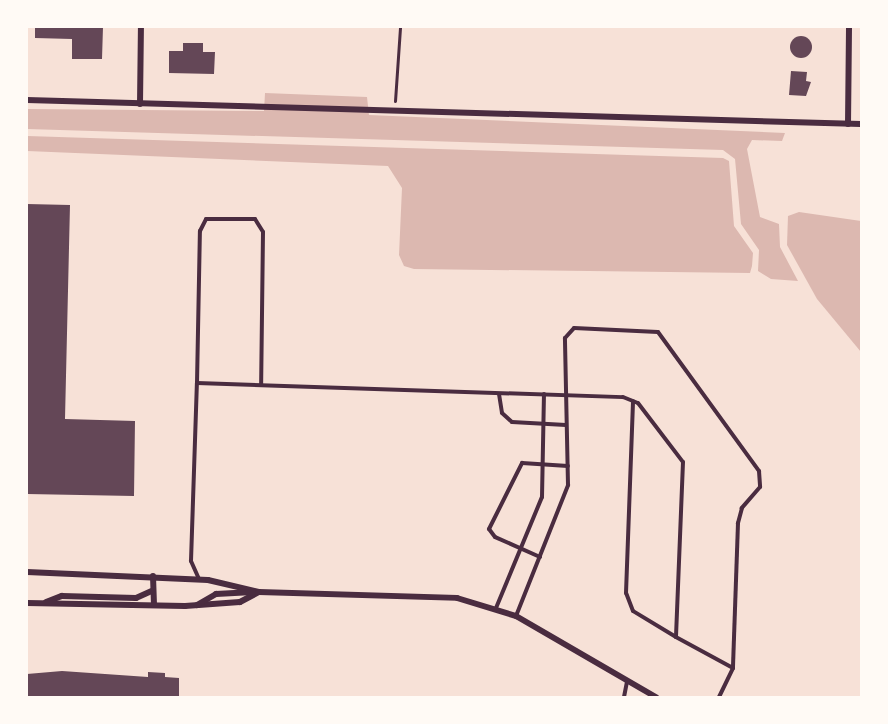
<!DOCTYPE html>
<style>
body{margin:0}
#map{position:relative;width:888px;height:724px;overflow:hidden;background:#f7e1d7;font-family:Barlow,sans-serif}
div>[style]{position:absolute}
.water>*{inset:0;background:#dcb8b0}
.building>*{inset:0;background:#644757}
.round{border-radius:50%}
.path>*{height:3px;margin:-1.5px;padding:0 1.5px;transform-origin:1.5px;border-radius:1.5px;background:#4a2c40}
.service>*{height:4px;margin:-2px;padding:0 2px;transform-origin:2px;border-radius:2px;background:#4a2c40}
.minor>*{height:6px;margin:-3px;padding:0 3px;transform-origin:3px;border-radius:3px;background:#4a2c40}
span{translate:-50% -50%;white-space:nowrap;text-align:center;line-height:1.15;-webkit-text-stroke:6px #fffaf5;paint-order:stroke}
.frame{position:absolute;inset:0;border:28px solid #fffaf5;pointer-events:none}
</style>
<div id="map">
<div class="water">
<div style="clip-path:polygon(265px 93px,367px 97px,369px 115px,785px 133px,782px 141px,752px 140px,747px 149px,760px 217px,779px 224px,780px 247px,798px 281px,771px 279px,758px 271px,759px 250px,741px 224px,735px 159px,723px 150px,27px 129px,27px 109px,264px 111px)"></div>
<div style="clip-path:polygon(27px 136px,723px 158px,729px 161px,734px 226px,753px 253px,752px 266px,750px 273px,414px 269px,404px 266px,399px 255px,402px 188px,388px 166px,27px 151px)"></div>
<div style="clip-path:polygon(799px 212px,861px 221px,861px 352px,817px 299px,787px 245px,788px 216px)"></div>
</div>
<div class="building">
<div style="clip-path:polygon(35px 27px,103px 27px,102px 59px,72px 59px,72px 39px,35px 38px)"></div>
<div class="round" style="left:790px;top:36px;width:22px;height:22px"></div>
<div style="clip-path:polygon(183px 43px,203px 43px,203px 52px,215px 52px,214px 74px,169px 73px,169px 51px,183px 51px)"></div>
<div style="clip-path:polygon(791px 71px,807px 72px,806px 81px,811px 82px,806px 96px,789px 95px)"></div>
<div style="clip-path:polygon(27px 204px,70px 205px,65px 419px,135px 421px,134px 496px,27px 494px)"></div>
<div style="clip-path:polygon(62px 671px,148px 677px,148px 672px,165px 673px,165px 677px,179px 678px,179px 697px,27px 697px,27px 674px)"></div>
</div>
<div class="path">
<div style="left:395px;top:101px;width:74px;rotate:-86.1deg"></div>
</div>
<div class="service">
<div style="left:197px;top:383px;width:152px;rotate:-88.9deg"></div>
<div style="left:200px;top:231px;width:13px;rotate:-63deg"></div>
<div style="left:206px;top:219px;width:49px"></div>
<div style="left:255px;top:219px;width:15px;rotate:58deg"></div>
<div style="left:263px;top:232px;width:153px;rotate:90.7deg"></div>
<div style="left:499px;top:394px;width:19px;rotate:81deg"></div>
<div style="left:502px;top:413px;width:13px;rotate:42deg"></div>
<div style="left:512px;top:422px;width:54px;rotate:3.2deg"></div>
<div style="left:540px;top:557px;width:49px;rotate:-156deg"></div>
<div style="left:495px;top:537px;width:10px;rotate:-127deg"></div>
<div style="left:489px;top:529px;width:74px;rotate:-63.4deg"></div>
<div style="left:522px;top:463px;width:46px;rotate:3.7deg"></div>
<div style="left:199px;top:579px;width:20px;rotate:-114deg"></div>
<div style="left:191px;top:561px;width:178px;rotate:-88.1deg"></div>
<div style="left:197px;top:383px;width:426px;rotate:1.9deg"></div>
<div style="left:623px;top:397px;width:16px;rotate:22deg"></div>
<div style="left:638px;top:403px;width:74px;rotate:52.7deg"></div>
<div style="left:683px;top:462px;width:175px;rotate:92.3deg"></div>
<div style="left:676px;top:637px;width:50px;rotate:-148.8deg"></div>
<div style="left:633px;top:611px;width:19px;rotate:-111deg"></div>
<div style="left:626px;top:593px;width:192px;rotate:-87.9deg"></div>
<div style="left:496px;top:608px;width:120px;rotate:-67.5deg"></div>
<div style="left:542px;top:497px;width:103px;rotate:-88.9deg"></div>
<div style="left:516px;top:616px;width:141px;rotate:-68.3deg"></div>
<div style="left:568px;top:485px;width:147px;rotate:-91.2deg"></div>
<div style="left:565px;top:338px;width:13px;rotate:-48deg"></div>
<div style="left:574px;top:328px;width:84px;rotate:2.7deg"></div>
<div style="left:658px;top:332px;width:172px;rotate:54deg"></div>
<div style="left:759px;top:471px;width:16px;rotate:86deg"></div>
<div style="left:760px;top:487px;width:28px;rotate:131deg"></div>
<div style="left:742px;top:508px;width:16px;rotate:105deg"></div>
<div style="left:738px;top:523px;width:145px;rotate:92deg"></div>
<div style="left:733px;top:668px;width:65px;rotate:-151.5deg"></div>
<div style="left:624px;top:697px;width:16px;rotate:-79deg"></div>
<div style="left:719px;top:697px;width:32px;rotate:-64deg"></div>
</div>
<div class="minor">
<div style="left:27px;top:100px;width:834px;rotate:1.65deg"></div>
<div style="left:140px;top:104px;width:77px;rotate:-89.3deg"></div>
<div style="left:848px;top:124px;width:97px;rotate:-89.4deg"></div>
<div style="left:27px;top:572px;width:181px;rotate:2.5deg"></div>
<div style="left:208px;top:580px;width:52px;rotate:13.2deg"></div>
<div style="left:259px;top:592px;width:198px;rotate:1.7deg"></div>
<div style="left:457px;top:598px;width:62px;rotate:17deg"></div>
<div style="left:516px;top:616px;width:162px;rotate:30.1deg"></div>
<div style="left:153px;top:576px;width:29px;rotate:88deg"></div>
<div style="left:46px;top:602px;width:17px;rotate:-21deg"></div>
<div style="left:62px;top:596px;width:74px;rotate:1.5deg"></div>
<div style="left:136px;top:598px;width:17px;rotate:-24deg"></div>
<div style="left:27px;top:603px;width:158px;rotate:1.1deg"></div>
<div style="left:185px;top:606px;width:55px;rotate:-4.2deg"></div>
<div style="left:240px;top:602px;width:21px;rotate:-28deg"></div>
<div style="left:197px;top:605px;width:22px;rotate:-30deg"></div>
<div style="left:216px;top:594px;width:37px;rotate:-3deg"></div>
</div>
<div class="frame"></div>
</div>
